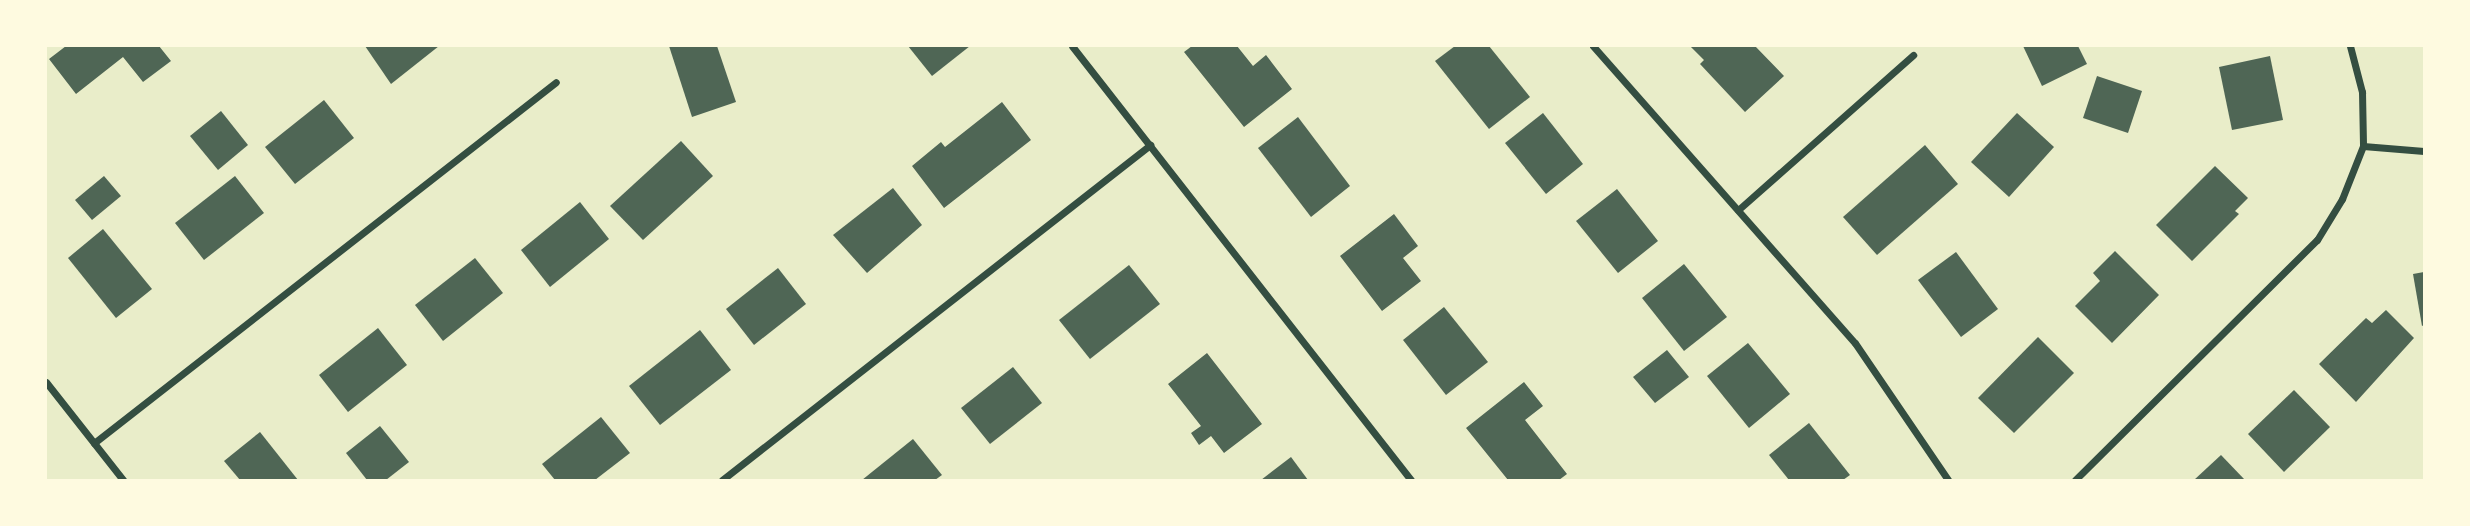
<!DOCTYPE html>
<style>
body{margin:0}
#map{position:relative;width:2470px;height:526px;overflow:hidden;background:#e9edc9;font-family:Roboto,sans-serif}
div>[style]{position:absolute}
.building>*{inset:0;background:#4f6655}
.minor>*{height:7px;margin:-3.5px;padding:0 3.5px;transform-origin:3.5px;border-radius:3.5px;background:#344e41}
span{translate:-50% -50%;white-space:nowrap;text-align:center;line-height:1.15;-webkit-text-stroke:7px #fefae0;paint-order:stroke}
.frame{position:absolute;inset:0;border:47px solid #fefae0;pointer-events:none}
</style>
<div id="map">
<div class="building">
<div style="clip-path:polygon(66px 46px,159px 46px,171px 61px,143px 82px,123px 57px,76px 94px,49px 59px)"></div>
<div style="clip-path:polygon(365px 46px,439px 46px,391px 84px)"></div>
<div style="clip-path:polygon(669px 46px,717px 46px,736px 102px,692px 117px)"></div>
<div style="clip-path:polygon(908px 46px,970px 46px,932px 76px)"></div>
<div style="clip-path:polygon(1192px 46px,1237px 46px,1253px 66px,1266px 55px,1292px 89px,1244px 127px,1184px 52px)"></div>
<div style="clip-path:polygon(1455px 46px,1489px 46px,1530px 97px,1489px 129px,1435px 61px)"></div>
<div style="clip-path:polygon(1690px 46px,1755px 46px,1784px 76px,1745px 112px,1700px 64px,1704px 60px)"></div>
<div style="clip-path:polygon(2023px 46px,2078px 46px,2087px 64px,2042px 86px)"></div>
<div style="clip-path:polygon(2270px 56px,2283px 120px,2232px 130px,2219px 67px)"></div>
<div style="clip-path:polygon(2097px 76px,2142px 91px,2128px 133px,2083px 118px)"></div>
<div style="clip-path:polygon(324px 100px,354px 138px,295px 184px,265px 147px)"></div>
<div style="clip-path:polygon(1002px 102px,1031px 140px,944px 208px,912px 166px,941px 142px,945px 147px)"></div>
<div style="clip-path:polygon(221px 111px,248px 145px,218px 170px,190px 136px)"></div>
<div style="clip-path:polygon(1543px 113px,1583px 164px,1546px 194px,1505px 143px)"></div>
<div style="clip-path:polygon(2017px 113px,2054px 147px,2009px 197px,1971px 162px)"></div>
<div style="clip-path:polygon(1298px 117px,1350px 186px,1311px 217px,1258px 148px)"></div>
<div style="clip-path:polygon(681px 141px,713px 176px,643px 240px,610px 206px)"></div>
<div style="clip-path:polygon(1925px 145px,1958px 184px,1877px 255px,1843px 217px)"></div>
<div style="clip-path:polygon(2215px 166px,2248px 198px,2235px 211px,2239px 214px,2192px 261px,2156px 225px)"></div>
<div style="clip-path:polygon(104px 176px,121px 196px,92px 220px,75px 200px)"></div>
<div style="clip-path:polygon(235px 176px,264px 213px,204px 260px,175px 223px)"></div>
<div style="clip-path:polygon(893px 188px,922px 225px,867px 273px,833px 235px)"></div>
<div style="clip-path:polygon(1617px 189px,1658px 241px,1618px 273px,1576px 221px)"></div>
<div style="clip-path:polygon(580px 202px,609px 239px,550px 287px,521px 250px)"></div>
<div style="clip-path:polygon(1394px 214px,1418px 246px,1403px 258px,1421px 281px,1382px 311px,1340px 256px)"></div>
<div style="clip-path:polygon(103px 229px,152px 289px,116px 318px,68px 258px)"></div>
<div style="clip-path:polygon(2115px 251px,2159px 295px,2112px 343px,2075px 306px,2100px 281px,2093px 273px)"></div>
<div style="clip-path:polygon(1956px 252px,1998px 309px,1961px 337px,1918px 280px)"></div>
<div style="clip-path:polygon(475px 258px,503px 293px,443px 341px,415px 305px)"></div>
<div style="clip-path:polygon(1684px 264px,1727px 317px,1684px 351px,1642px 298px)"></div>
<div style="clip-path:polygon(1129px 265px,1160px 304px,1090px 359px,1059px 320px)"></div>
<div style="clip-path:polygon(778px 268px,806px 304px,754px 345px,726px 309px)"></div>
<div style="clip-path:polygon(2424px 272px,2424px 325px,2422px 326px,2413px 274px)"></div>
<div style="clip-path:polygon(1444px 307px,1488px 362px,1446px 395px,1403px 340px)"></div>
<div style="clip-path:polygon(2386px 310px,2414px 338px,2356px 402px,2319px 364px,2366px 318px,2372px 323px)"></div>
<div style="clip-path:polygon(378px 328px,407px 365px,348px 412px,319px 375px)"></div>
<div style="clip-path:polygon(700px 330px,731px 370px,660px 425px,629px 386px)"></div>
<div style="clip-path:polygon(2038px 337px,2074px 373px,2014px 433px,1978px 398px)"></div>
<div style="clip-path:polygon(1748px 343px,1790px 394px,1749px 428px,1707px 376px)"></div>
<div style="clip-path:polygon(1667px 350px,1689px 377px,1655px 403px,1633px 377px)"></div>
<div style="clip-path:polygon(1207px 353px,1262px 424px,1224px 453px,1211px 436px,1199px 445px,1191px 433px,1201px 426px,1168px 384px)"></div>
<div style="clip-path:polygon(1013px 367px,1042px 403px,990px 444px,961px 408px)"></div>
<div style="clip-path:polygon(1524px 382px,1543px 406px,1525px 420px,1567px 474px,1559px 480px,1508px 480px,1466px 428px)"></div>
<div style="clip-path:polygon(2294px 390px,2330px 427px,2284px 472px,2248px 434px)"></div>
<div style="clip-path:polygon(601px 417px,630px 453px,595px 480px,555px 480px,542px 464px)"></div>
<div style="clip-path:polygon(1809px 423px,1850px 475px,1843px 480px,1789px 480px,1769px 455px)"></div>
<div style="clip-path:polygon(380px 426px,409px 462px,386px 480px,367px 480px,346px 453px)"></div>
<div style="clip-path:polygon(260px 432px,298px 480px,240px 480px,224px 461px)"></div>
<div style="clip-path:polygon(913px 439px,942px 475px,935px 480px,862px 480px)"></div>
<div style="clip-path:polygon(2221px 455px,2245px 480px,2194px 480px)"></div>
<div style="clip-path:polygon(1291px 457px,1308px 480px,1261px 480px)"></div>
</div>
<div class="minor">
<div style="left:1072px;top:46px;width:551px;rotate:52.01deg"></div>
<div style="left:1593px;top:46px;width:396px;rotate:48.6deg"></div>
<div style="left:1855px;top:343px;width:166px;rotate:55.8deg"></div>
<div style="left:2350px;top:46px;width:48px;rotate:75.4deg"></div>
<div style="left:2362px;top:92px;width:54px;rotate:88.9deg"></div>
<div style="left:2363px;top:146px;width:61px;rotate:4.7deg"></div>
<div style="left:1738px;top:210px;width:234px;rotate:-41.5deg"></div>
<div style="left:46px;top:382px;width:125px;rotate:51.8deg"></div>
<div style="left:94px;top:443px;width:586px;rotate:-38deg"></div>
<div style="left:722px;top:480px;width:544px;rotate:-38.05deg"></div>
<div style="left:2075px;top:480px;width:341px;rotate:-44.8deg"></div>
<div style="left:2317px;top:240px;width:48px;rotate:-58.6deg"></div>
<div style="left:2342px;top:199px;width:57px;rotate:-68.4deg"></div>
</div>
<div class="frame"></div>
</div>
